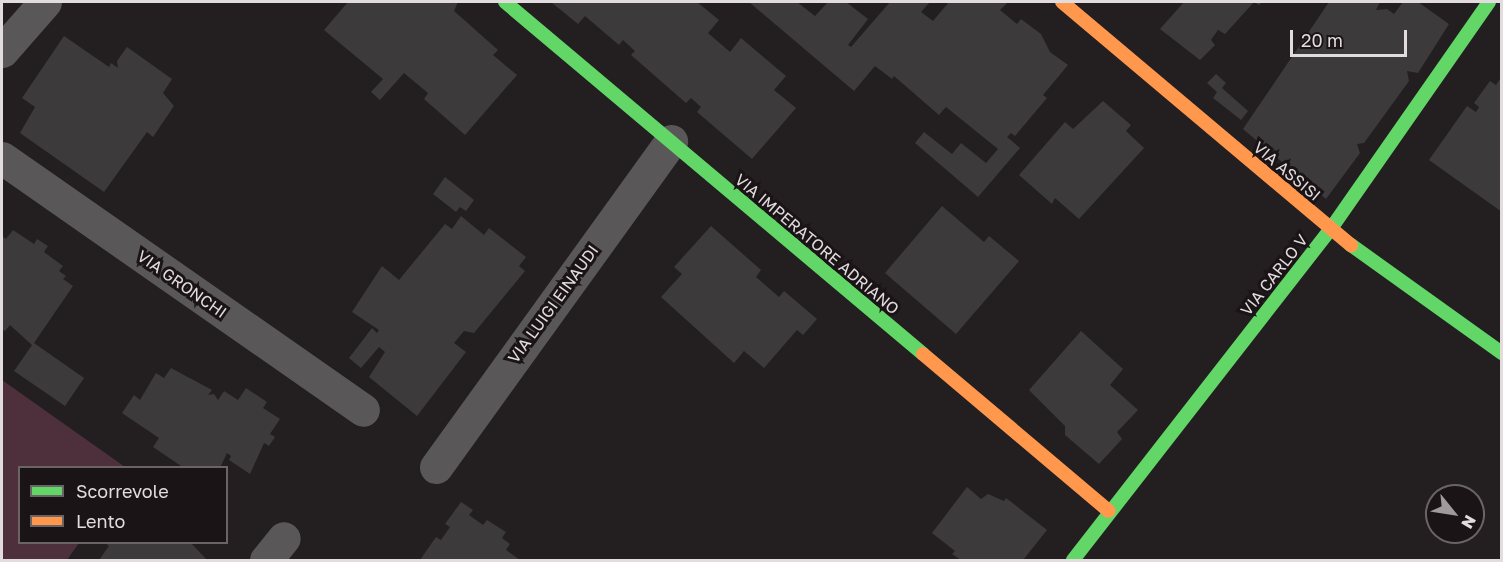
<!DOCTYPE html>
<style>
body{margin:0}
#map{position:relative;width:1503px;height:562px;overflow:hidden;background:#231f21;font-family:"Golos Text",sans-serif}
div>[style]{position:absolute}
.green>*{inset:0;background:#4d303c}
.building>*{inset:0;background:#3d3a3b}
.street>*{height:33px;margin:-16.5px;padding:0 16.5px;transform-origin:16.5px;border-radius:16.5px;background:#595758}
.fast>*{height:14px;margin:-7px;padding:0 7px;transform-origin:7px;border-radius:7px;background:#63d668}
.slow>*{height:14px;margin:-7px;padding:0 7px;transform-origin:7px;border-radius:7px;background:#ff974d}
span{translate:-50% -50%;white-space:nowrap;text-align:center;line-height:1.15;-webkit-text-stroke:6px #1b1416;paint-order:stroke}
.street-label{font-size:16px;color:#e2dcde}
.frame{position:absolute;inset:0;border:3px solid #e2dcde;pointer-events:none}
.legend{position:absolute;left:18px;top:466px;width:210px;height:78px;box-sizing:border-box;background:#1b1416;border:2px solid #6b6466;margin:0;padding:8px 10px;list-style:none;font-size:18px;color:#e2dcde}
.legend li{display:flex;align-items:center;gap:12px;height:30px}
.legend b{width:30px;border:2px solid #6b6466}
.north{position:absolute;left:1425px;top:484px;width:60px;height:60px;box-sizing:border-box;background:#1b1416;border:2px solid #6b6466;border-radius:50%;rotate:120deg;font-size:16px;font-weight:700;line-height:24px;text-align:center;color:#e2dcde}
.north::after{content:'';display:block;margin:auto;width:21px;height:27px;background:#9f9a9c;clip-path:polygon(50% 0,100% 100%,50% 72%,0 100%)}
.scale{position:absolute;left:1290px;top:30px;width:117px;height:27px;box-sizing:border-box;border:3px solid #e2dcde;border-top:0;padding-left:8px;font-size:18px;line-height:21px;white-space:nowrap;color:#e2dcde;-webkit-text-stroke:4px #1b1416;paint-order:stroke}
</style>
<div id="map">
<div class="green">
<div style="clip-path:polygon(2px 380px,125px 467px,20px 468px,20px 542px,79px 543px,67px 560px,2px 560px)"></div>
</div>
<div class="building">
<div style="clip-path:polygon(348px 2px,458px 2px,454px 11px,498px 50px,493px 55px,517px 75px,465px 135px,424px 99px,428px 93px,404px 73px,380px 100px,371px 92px,383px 79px,324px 30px)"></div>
<div style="clip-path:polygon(551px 2px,697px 2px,719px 20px,708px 33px,730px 52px,741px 38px,786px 76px,774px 90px,796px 108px,752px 159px,697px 112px,701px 107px,691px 98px,686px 103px,631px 55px,635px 51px,623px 40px,619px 45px,585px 16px,578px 24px)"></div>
<div style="clip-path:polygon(749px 2px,797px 2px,815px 16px,828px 2px,846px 2px,868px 19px,848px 45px,851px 47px,890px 2px,930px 2px,921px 12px,933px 21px,949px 2px,1008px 2px,1000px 10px,1017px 24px,1021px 19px,1041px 34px,1050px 52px,1068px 65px,1043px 95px,1047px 98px,1015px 136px,1011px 133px,1007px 137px,1020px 148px,978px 197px,915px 143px,924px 132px,952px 154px,961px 143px,986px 163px,998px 149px,946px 107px,939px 115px,894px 76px,892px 79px,875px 66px,854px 91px)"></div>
<div style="clip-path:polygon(1184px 2px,1262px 2px,1259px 5px,1254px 2px,1225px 34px,1218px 30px,1211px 40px,1215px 45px,1200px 60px,1160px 29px)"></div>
<div style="clip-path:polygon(1329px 2px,1380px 2px,1376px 10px,1387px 9px,1394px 14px,1403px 2px,1418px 2px,1449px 24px,1418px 73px,1407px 71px,1409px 81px,1364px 143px,1357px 144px,1360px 153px,1326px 199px,1243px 129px)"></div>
<div style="clip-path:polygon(64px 36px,109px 67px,111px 63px,118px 68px,117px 61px,127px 47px,172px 79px,163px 93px,174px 106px,153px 137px,147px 132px,104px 192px,20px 133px,35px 107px,22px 98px)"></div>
<div style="clip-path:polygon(1216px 74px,1226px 83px,1222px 88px,1248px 111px,1241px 120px,1213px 98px,1217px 92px,1207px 83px)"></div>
<div style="clip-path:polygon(1502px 76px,1502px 212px,1429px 160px,1467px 106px,1476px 112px,1479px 107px,1474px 103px,1490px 81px,1496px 85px)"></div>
<div style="clip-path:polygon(1103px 101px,1131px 125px,1126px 131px,1144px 148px,1079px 219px,1055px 198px,1052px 204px,1019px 175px,1065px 122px,1073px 129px)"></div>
<div style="clip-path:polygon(445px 177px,474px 200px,466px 211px,460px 207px,456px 212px,433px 194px)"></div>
<div style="clip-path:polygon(942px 206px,984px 242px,989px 236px,1019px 261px,956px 334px,885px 273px)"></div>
<div style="clip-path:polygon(461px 216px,484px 235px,489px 228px,526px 257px,519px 266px,525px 271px,474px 333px,464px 331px,454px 343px,466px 352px,417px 416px,369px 377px,385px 352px,379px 347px,361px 368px,349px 358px,372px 328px,377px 333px,379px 330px,352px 312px,382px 266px,399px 280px,445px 224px,452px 229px)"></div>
<div style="clip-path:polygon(711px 226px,761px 270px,756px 277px,779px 297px,784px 291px,817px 319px,803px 335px,797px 330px,764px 368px,744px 351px,734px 363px,661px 297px,682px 274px,674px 267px)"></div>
<div style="clip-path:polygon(13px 230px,34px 244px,37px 239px,48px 246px,44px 252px,63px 266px,59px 271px,66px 276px,63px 279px,73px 286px,34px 343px,84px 378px,65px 406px,14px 371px,32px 345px,10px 325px,5px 331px,2px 329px,2px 236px,6px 239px)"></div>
<div style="clip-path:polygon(1081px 331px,1123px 369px,1110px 385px,1138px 410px,1117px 432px,1122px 439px,1099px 464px,1065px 435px,1065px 426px,1029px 390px)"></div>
<div style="clip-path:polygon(171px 368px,212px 390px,208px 395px,214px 394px,218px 400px,224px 391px,238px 400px,246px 388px,267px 402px,263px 408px,280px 419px,270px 434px,275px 437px,269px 446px,264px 443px,250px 474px,229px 460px,231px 456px,227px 453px,220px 468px,184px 468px,153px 447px,159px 438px,122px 413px,134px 395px,140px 400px,156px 373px,164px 378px)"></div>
<div style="clip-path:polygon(967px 487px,981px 499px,988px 494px,1004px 501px,1006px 498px,1047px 530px,1023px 560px,961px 560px,952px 554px,955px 551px,932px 533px)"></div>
<div style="clip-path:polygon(461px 502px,473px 510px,469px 515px,483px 525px,487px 520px,506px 532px,502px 538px,510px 544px,506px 550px,520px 560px,420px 560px,436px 537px,441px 540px,450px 527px,445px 524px)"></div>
<div style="clip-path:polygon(104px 542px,190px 542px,207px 560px,99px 560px,109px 546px)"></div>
</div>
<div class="street">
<div style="left:2px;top:51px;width:65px;rotate:-48.7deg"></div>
<div style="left:2px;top:158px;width:440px;rotate:34.9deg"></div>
<div style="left:436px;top:467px;width:402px;rotate:-54.2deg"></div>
<div style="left:266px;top:560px;width:28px;rotate:-51deg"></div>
</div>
<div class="fast">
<div style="left:505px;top:2px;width:546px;rotate:40.1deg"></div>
<div style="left:1351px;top:245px;width:186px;rotate:35.6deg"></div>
<div style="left:1073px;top:560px;width:418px;rotate:-52.1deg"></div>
<div style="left:1330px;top:230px;width:278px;rotate:-55.1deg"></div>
</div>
<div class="slow">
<div style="left:1062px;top:2px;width:378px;rotate:40.1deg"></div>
<div style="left:923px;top:354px;width:243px;rotate:40.2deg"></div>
</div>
<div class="street-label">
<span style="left:1287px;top:171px;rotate:40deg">VIA ASSISI</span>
<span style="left:817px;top:244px;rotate:40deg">VIA IMPERATORE ADRIANO</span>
<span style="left:1274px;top:275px;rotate:-52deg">VIA CARLO V</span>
<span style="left:182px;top:284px;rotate:35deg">VIA GRONCHI</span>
<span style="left:553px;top:304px;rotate:-54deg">VIA LUIGI EINAUDI</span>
</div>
<div class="frame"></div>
<ul class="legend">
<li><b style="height:8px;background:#63d668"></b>Scorrevole</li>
<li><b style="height:8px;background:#ff974d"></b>Lento</li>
</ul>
<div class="north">N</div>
<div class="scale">20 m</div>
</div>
